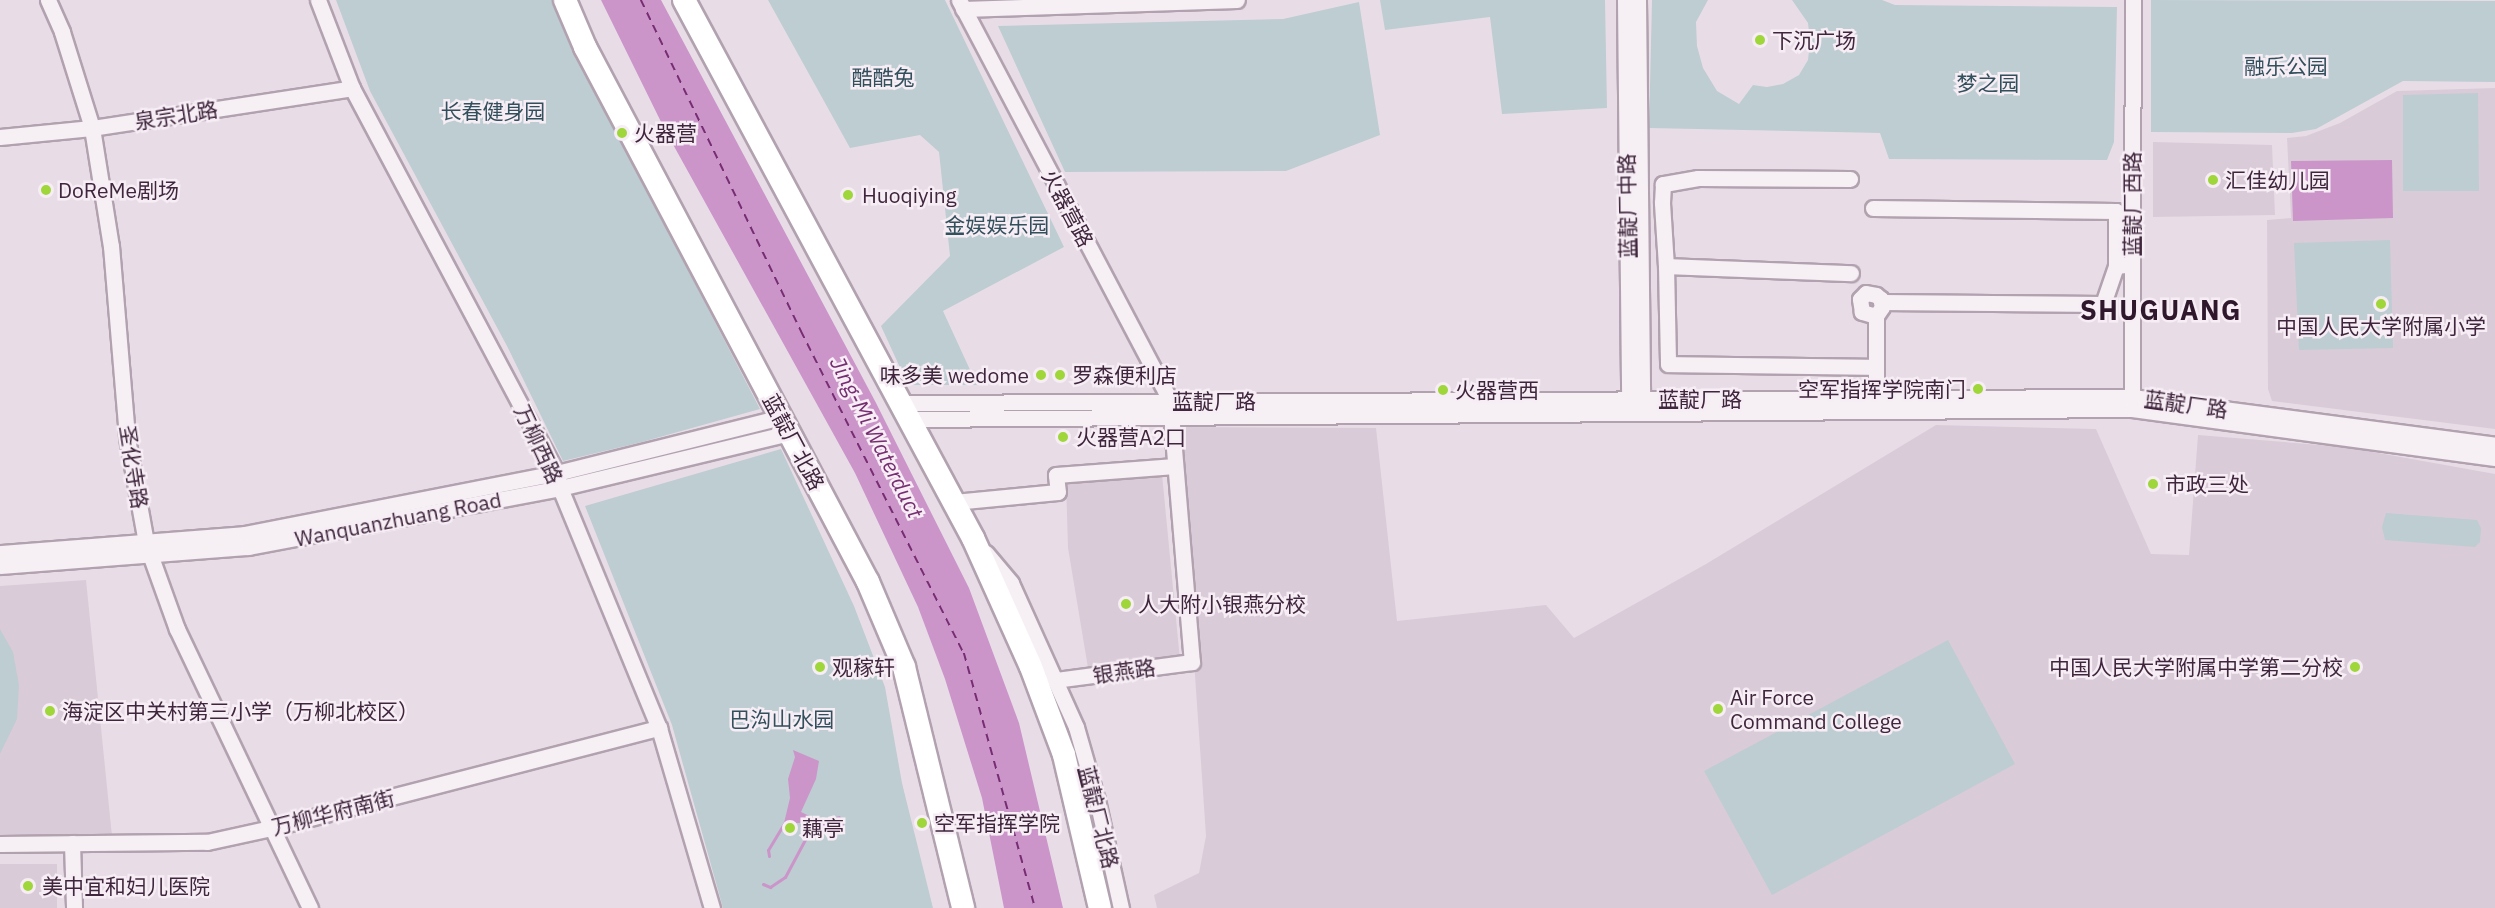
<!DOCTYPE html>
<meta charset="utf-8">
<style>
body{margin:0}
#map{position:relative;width:2495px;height:908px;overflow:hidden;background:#e8dde7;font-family:"IBM Plex Sans","Noto Sans SC",sans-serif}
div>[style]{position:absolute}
.built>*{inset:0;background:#dacbd8}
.green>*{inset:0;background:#becdd2}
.water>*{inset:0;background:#cb95ca}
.stream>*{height:3px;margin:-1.5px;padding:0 1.5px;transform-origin:1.5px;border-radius:1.5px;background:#cb95ca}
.ferry>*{height:1.5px;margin-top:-0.75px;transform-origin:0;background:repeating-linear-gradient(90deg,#762d72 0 8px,transparent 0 14px)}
.roads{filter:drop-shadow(2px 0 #b2a2b0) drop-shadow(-2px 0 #b2a2b0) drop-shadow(0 2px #b2a2b0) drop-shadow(0 -2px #b2a2b0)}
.minor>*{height:15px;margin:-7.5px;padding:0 7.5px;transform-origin:7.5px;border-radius:7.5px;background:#f6f0f5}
.highway>*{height:22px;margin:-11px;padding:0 11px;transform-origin:11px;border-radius:11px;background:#fff}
.dots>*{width:16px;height:16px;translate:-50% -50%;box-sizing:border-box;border:3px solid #f6edf5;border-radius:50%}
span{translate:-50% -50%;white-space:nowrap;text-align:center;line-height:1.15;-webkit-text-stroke:5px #f6edf5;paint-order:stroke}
.poi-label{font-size:21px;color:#3f263c}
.left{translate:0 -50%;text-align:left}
.right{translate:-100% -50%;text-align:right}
.park-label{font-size:21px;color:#324f5c}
.street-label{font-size:21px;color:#3f263c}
.water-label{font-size:22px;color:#762d72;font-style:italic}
.district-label{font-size:27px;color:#30182c;font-weight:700;letter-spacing:1.5px}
</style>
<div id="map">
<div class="built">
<div style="clip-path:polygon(2495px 88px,2495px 429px,2272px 401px,2268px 389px,2267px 220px,2291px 218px,2287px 138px,2306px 136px,2340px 123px,2397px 91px)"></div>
<div style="clip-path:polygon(2153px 142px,2272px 145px,2275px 215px,2153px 217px)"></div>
<div style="clip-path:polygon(1936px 425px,2096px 429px,2151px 554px,2189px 555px,2198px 435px,2345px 447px,2495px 474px,2495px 908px,1157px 908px,1154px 895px,1199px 873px,1206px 836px,1178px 427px,1376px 428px,1397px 621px,1546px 605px,1574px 638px,1706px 564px)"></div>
<div style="clip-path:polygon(1162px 474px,1180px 660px,1088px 668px,1068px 548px,1066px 481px)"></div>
<div style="clip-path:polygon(86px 580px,112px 836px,0 836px,0 586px)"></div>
<div style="clip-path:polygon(0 864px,57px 864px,57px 908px,0 908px)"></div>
</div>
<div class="green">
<div style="clip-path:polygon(336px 0,553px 0,569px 40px,760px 409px,642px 442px,563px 461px,507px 346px,370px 91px)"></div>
<div style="clip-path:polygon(768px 0,945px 0,1064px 247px,943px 311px,977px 385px,908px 385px,881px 326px,950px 256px,939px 152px,920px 135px,850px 148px)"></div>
<div style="clip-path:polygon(1380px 0,1605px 0,1607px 108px,1502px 114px,1490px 17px,1385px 30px)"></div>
<div style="clip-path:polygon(1652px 0,1708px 0,1696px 22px,1697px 46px,1703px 68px,1717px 91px,1739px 104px,1753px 85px,1767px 87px,1783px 84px,1799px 75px,1808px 60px,1810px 41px,1808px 23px,1792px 0,1882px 0,1895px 5px,2117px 7px,2114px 142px,2107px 160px,1889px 159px,1880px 133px,1649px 128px)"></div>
<div style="clip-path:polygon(2151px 0,2495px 1px,2495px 82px,2403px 81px,2316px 129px,2292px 133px,2151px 132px)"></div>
<div style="clip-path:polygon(1359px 2px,1380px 135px,1286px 171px,1065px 172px,998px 26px,1283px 19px)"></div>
<div style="clip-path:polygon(2478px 93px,2479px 191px,2403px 191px,2403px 95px)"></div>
<div style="clip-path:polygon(2390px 240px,2393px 348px,2299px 350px,2294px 243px)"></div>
<div style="clip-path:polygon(781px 449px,854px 606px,885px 687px,902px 783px,933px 908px,723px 908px,672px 725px,585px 506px)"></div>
<div style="clip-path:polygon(2386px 513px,2477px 520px,2481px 528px,2480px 542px,2475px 547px,2385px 540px,2382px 527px)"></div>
<div style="clip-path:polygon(0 629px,13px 652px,19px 685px,17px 719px,0 754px)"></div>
<div style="clip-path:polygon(1948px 640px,2015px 764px,1772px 895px,1704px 771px)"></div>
</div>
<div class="water">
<div style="clip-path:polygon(601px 0,661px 0,875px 401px,969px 588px,1019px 723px,1063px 908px,1004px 908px,982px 798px,945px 679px,918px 607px,855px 473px,665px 130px)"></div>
<div style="clip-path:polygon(2392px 160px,2393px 218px,2293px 221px,2291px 161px)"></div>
<div style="clip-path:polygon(793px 750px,819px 761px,816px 779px,801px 812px,820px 821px,840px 816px,844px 825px,843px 828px,839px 826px,837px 833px,829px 829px,809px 834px,802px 823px,784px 823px,790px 798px,788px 779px,795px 757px)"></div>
</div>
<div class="stream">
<div style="left:769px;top:856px;width:6px;rotate:-99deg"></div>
<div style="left:768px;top:850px;width:31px;rotate:-59deg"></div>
<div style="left:763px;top:884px;width:8px;rotate:23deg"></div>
<div style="left:770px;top:887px;width:18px;rotate:-34deg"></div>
<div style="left:785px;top:877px;width:49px;rotate:-61.9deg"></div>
</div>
<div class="ferry">
<div style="left:641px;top:0;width:368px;rotate:64.2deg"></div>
<div style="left:801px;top:331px;width:361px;rotate:63.2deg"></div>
<div style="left:964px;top:653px;width:265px;rotate:74.4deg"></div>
</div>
<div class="roads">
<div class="minor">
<div style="left:48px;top:0;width:35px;rotate:66deg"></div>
<div style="left:62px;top:32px;width:101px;rotate:72.6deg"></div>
<div style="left:92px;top:128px;width:120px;rotate:80.9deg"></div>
<div style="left:111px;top:246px;width:193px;rotate:85.2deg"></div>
<div style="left:127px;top:438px;width:107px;rotate:79.7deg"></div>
<div style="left:146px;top:543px;width:91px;rotate:70.2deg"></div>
<div style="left:177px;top:629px;width:309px;rotate:64.5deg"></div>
<div style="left:318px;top:0;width:94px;rotate:68.9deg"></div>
<div style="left:352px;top:88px;width:436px;rotate:62deg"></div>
<div style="left:557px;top:473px;width:15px;rotate:79deg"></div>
<div style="left:560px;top:488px;width:260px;rotate:67.6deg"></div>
<div style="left:659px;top:728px;width:188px;rotate:73.6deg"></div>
<div style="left:959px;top:0;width:453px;rotate:62.2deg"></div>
<div style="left:1170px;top:401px;width:262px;rotate:85.2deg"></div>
<div style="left:1192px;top:662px;width:137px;rotate:172.5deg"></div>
<div style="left:1625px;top:0;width:408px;rotate:89.4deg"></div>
<div style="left:1638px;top:0;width:407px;rotate:89.4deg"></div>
<div style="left:963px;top:9px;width:274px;rotate:-1.9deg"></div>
<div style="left:0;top:137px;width:92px;rotate:-5.6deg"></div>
<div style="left:92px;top:128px;width:263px;rotate:-8.7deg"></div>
<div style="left:1850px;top:179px;width:152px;rotate:-179.6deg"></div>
<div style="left:1698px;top:178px;width:36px;rotate:170deg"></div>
<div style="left:1663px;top:184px;width:19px;rotate:93deg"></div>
<div style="left:1662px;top:203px;width:63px;rotate:86.4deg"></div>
<div style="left:1666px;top:266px;width:185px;rotate:2.2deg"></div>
<div style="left:1873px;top:208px;width:243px;rotate:0.7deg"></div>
<div style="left:2116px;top:211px;width:55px;rotate:90deg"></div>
<div style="left:1666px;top:266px;width:98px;rotate:88.8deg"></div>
<div style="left:1668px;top:364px;width:208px;rotate:0.8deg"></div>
<div style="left:1881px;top:302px;width:222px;rotate:0.5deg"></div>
<div style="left:2103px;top:304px;width:40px;rotate:-71.1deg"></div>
<div style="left:2116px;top:266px;width:9px;rotate:-6deg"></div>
<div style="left:1876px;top:316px;width:15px;rotate:-164deg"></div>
<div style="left:1862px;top:312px;width:13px;rotate:-99deg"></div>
<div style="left:1860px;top:299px;width:8px;rotate:-45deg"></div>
<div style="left:1866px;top:293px;width:10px;rotate:11deg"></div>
<div style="left:1876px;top:295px;width:6px;rotate:39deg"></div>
<div style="left:1881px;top:299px;width:8px;rotate:83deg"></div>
<div style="left:1882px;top:307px;width:11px;rotate:124deg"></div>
<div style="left:1876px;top:316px;width:82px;rotate:90deg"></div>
<div style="left:1876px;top:398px;width:8px;rotate:60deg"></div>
<div style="left:902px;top:403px;width:1230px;rotate:-0.28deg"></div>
<div style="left:2132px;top:397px;width:366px;rotate:7.5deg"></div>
<div style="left:2132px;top:405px;width:405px;rotate:-89.9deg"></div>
<div style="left:910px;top:419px;width:1222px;rotate:-0.47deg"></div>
<div style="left:2132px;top:409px;width:366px;rotate:7.7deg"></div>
<div style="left:954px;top:502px;width:104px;rotate:-5.5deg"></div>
<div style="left:1058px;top:492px;width:17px;rotate:-97deg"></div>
<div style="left:1056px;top:475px;width:119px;rotate:-4.3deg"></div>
<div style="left:0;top:553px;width:246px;rotate:-4.4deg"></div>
<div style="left:245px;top:534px;width:318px;rotate:-11.1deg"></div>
<div style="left:557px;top:473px;width:231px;rotate:-14deg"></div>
<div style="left:986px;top:553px;width:39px;rotate:50deg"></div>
<div style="left:1011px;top:583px;width:158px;rotate:65.7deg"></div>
<div style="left:1076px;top:727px;width:76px;rotate:74deg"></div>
<div style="left:1097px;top:800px;width:111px;rotate:77.5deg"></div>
<div style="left:0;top:566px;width:249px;rotate:-4.4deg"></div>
<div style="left:248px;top:547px;width:318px;rotate:-10.7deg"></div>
<div style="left:560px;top:488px;width:236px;rotate:-13.5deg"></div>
<div style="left:72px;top:843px;width:65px;rotate:88.2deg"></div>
<div style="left:0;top:844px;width:207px;rotate:-0.6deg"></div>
<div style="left:207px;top:842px;width:66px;rotate:-12.3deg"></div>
<div style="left:271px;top:828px;width:401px;rotate:-14.5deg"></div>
</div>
<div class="highway">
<div style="left:565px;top:0;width:51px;rotate:66.9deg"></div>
<div style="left:585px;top:47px;width:605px;rotate:62.12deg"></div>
<div style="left:868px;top:582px;width:92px;rotate:67deg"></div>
<div style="left:904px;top:667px;width:248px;rotate:76.2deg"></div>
<div style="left:684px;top:0;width:611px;rotate:61.76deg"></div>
<div style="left:973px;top:538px;width:141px;rotate:65.8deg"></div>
<div style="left:1031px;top:667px;width:94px;rotate:69.4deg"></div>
<div style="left:1064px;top:755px;width:157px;rotate:76.8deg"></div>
</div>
</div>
<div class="dots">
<div style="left:1760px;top:40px;background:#9fd639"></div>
<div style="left:622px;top:133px;background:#9fd639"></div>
<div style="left:2213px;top:180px;background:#9fd639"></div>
<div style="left:46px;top:190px;background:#9fd639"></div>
<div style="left:848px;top:195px;background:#9fd639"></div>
<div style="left:2381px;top:304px;background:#9fd639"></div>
<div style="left:1041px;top:375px;background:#9fd639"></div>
<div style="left:1060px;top:375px;background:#9fd639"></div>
<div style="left:1978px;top:389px;background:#9fd639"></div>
<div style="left:1443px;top:390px;background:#9fd639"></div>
<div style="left:1063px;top:437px;background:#9fd639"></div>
<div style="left:2153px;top:484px;background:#9fd639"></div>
<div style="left:1126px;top:604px;background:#9fd639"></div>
<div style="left:820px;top:667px;background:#9fd639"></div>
<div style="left:2355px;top:667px;background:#9fd639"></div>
<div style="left:1718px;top:709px;background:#9fd639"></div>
<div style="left:50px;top:711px;background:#9fd639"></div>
<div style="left:922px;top:823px;background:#9fd639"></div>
<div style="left:790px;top:828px;background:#9fd639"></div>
<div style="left:28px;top:886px;background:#9fd639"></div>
</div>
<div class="poi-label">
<span class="left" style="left:1772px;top:40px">下沉广场</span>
<span class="left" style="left:634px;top:133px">火器营</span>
<span class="left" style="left:2225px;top:180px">汇佳幼儿园</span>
<span class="left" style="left:58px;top:190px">DoReMe剧场</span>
<span class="left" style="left:862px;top:195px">Huoqiying</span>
<span style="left:2381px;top:326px">中国人民大学附属小学</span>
<span class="right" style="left:1029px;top:375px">味多美 wedome</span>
<span class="left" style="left:1072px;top:375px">罗森便利店</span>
<span class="right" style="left:1966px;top:389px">空军指挥学院南门</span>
<span class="left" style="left:1455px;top:390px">火器营西</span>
<span class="left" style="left:1076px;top:437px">火器营A2口</span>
<span class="left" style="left:2165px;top:484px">市政三处</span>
<span class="left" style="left:1138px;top:604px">人大附小银燕分校</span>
<span class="left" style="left:832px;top:667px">观稼轩</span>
<span class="right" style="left:2343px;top:667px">中国人民大学附属中学第二分校</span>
<span class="left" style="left:1730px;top:709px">Air Force<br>Command College</span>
<span class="left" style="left:62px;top:711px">海淀区中关村第三小学（万柳北校区）</span>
<span class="left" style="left:934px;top:823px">空军指挥学院</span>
<span class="left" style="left:802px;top:828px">藕亭</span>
<span class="left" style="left:42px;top:886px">美中宜和妇儿医院</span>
</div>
<div class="park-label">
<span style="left:2286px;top:66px">融乐公园</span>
<span style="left:883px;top:77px">酷酷兔</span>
<span style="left:1988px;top:83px">梦之园</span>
<span style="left:493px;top:111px">长春健身园</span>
<span style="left:997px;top:225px">金娱娱乐园</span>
<span style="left:782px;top:719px">巴沟山水园</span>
</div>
<div class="street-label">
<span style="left:176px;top:115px;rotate:-9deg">泉宗北路</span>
<span style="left:2132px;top:204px;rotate:-90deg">蓝靛厂西路</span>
<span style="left:1627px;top:206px;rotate:-91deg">蓝靛厂中路</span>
<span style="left:1068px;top:208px;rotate:62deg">火器营路</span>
<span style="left:1700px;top:399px">蓝靛厂路</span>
<span style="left:1214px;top:401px">蓝靛厂路</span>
<span style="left:2186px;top:404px;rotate:8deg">蓝靛厂路</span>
<span style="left:794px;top:442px;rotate:62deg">蓝靛厂北路</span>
<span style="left:539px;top:444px;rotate:65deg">万柳西路</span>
<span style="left:134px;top:467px;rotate:81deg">圣化寺路</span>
<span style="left:398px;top:519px;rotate:-11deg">Wanquanzhuang Road</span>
<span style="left:1124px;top:671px;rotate:-8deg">银燕路</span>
<span style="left:333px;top:812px;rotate:-14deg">万柳华府南街</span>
<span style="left:1099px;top:817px;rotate:76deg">蓝靛厂北路</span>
</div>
<div class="water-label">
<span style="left:877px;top:437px;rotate:63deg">Jing-Mi Waterduct</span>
</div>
<div class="district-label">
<span style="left:2161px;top:310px">SHUGUANG</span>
</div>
</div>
